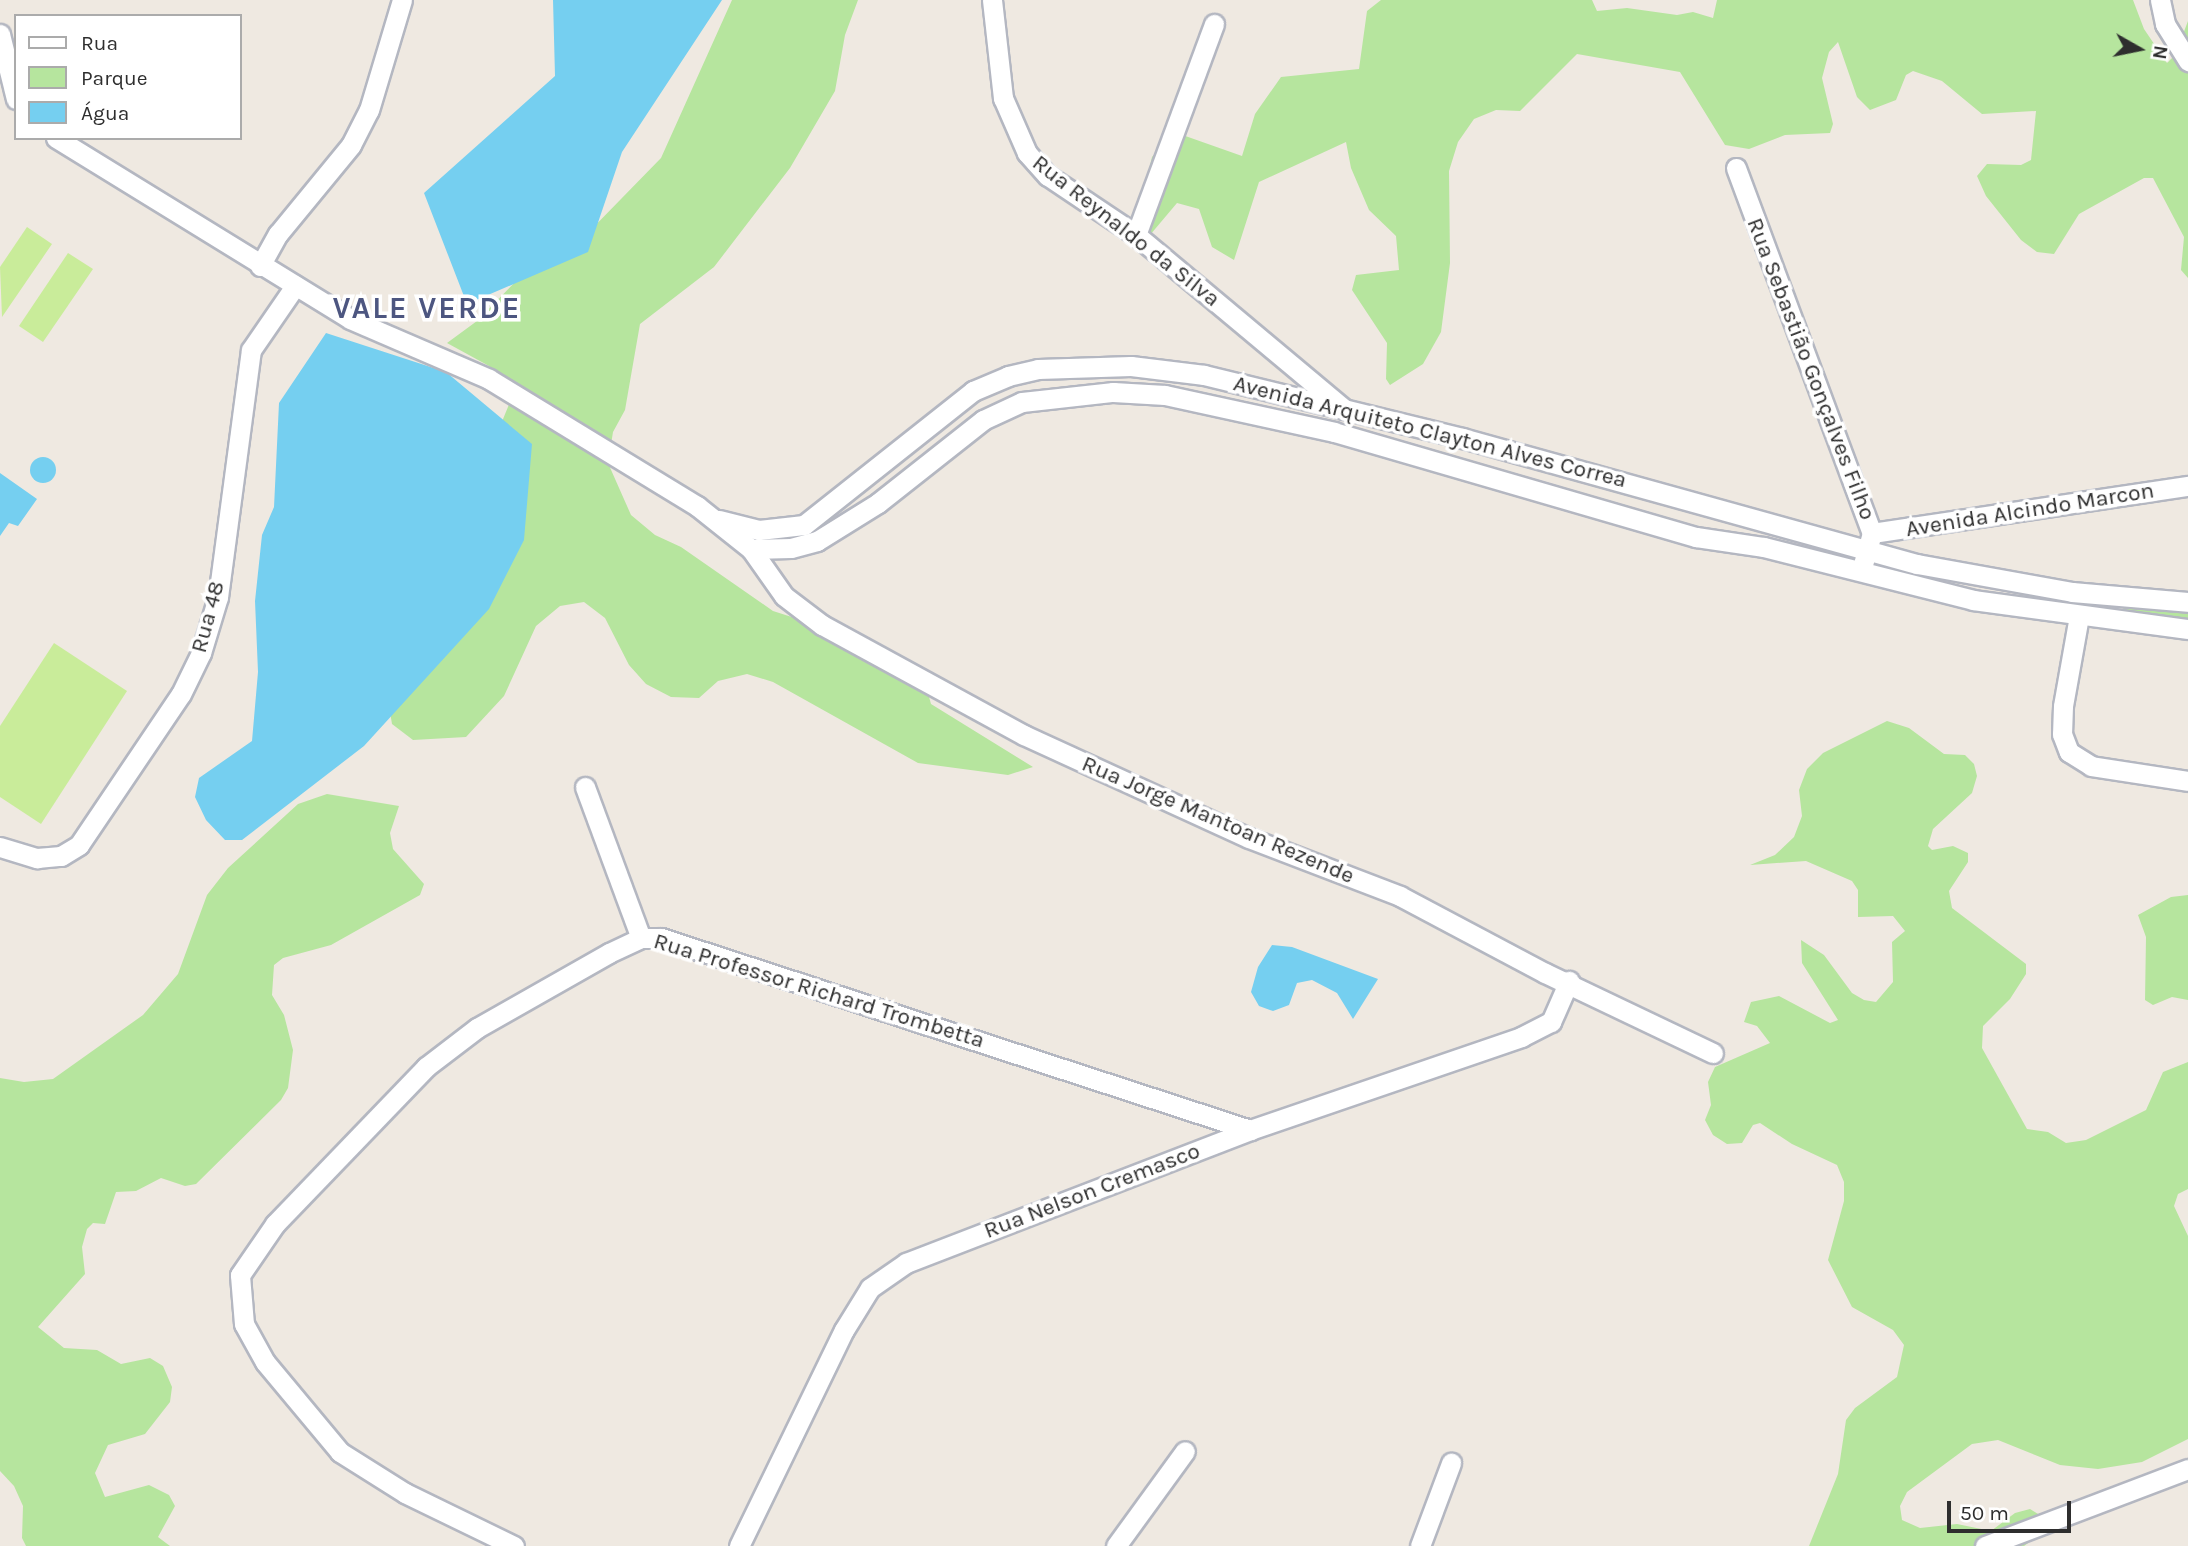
<!DOCTYPE html>
<meta charset="utf-8">
<style>
body{margin:0}
#map{position:relative;width:2188px;height:1546px;overflow:hidden;background:#efe9e1;font-family:Karla,sans-serif}
div>[style]{position:absolute}
.green>*{inset:0;background:#b6e59e}
.pitch>*{inset:0;background:#c9ec9a}
.water>*{inset:0;background:#75cff0}
.round{border-radius:50%}
.roads{filter:drop-shadow(2px 0 #b4b7c1) drop-shadow(-2px 0 #b4b7c1) drop-shadow(0 2px #b4b7c1) drop-shadow(0 -2px #b4b7c1)}
.minor>*{height:19px;margin:-9.5px;padding:0 9.5px;transform-origin:9.5px;border-radius:9.5px;background:#fff}
span{translate:-50% -50%;white-space:nowrap;text-align:center;line-height:1.15;-webkit-text-stroke:7px #fff;paint-order:stroke}
.street-label{font-size:23px;color:#2e2e2e}
.district-label{font-size:30px;color:#4d5680;font-weight:700;letter-spacing:2px}
.legend{position:absolute;left:14px;top:14px;width:228px;height:126px;box-sizing:border-box;background:#fff;border:2px solid #ababab;margin:0;padding:9px 12px;list-style:none;font-size:21px;color:#2e2e2e}
.legend li{display:flex;align-items:center;gap:14px;height:35px}
.legend b{width:35px;border:2px solid #ababab}
.north{position:absolute;left:2104px;top:14px;width:70px;height:70px;-webkit-text-stroke:5px #fff;paint-order:stroke;rotate:99deg;font-size:19px;font-weight:700;line-height:28px;text-align:center;color:#2e2e2e}
.north::after{content:'';display:block;margin:auto;width:24px;height:32px;background:#2e2e2e;clip-path:polygon(50% 0,100% 100%,50% 72%,0 100%)}
.scale{position:absolute;left:1947px;top:1501px;width:124px;height:32px;box-sizing:border-box;border:4px solid #2e2e2e;border-top:0;padding-left:9px;font-size:21px;line-height:24px;white-space:nowrap;color:#2e2e2e;-webkit-text-stroke:5px #fff;paint-order:stroke}
</style>
<div id="map">
<div class="green">
<div style="clip-path:polygon(732px 0,858px 0,845px 35px,835px 91px,790px 168px,714px 267px,640px 324px,625px 410px,613px 432px,608px 463px,631px 515px,655px 535px,681px 547px,773px 611px,879px 645px,901px 657px,922px 672px,931px 704px,1033px 767px,1008px 775px,918px 763px,773px 682px,747px 674px,718px 681px,699px 698px,671px 697px,646px 684px,629px 665px,605px 618px,584px 602px,560px 606px,536px 626px,504px 696px,466px 737px,413px 740px,392px 724px,388px 700px,510px 402px,486px 390px,495px 389px,500px 377px,489px 366px,447px 343px,477px 321px,523px 274px,581px 240px,661px 158px)"></div>
<div style="clip-path:polygon(1381px 0,1592px 0,1597px 11px,1627px 8px,1677px 15px,1693px 12px,1713px 18px,1717px 0,2133px 0,2144px 29px,2167px 63px,2175px 55px,2188px 21px,2188px 278px,2181px 270px,2184px 237px,2153px 178px,2144px 178px,2079px 214px,2054px 254px,2037px 252px,2021px 240px,1986px 196px,1977px 176px,1987px 164px,2021px 165px,2031px 160px,2036px 111px,1982px 114px,1942px 81px,1913px 71px,1906px 75px,1896px 100px,1870px 110px,1857px 97px,1838px 42px,1829px 52px,1822px 78px,1833px 124px,1830px 133px,1785px 135px,1749px 149px,1725px 145px,1680px 72px,1577px 54px,1520px 111px,1496px 110px,1474px 119px,1458px 142px,1449px 171px,1450px 263px,1441px 332px,1423px 364px,1390px 385px,1386px 379px,1387px 343px,1352px 290px,1356px 275px,1399px 270px,1396px 236px,1369px 210px,1351px 168px,1346px 142px,1259px 182px,1234px 260px,1212px 247px,1199px 209px,1177px 203px,1150px 235px,1142px 199px,1152px 157px,1174px 132px,1242px 156px,1255px 114px,1281px 77px,1359px 69px,1367px 11px)"></div>
<div style="clip-path:polygon(2124px 605px,2188px 611px,2188px 621px,2122px 614px)"></div>
<div style="clip-path:polygon(1887px 721px,1909px 728px,1944px 754px,1965px 755px,1974px 764px,1977px 776px,1972px 793px,1933px 829px,1928px 846px,1932px 850px,1953px 846px,1968px 853px,1968px 862px,1949px 891px,1952px 908px,2026px 964px,2026px 974px,2010px 999px,1983px 1026px,1982px 1048px,2027px 1129px,2048px 1132px,2066px 1143px,2086px 1140px,2146px 1110px,2163px 1072px,2188px 1062px,2188px 1189px,2178px 1194px,2174px 1206px,2188px 1236px,2188px 1439px,2142px 1462px,2098px 1469px,2060px 1465px,1998px 1440px,1972px 1444px,1907px 1492px,1900px 1506px,1902px 1520px,1920px 1528px,1957px 1524px,1991px 1531px,2015px 1513px,2030px 1509px,2043px 1517px,2045px 1531px,2024px 1546px,1809px 1546px,1838px 1474px,1846px 1420px,1855px 1408px,1897px 1377px,1904px 1345px,1893px 1330px,1852px 1307px,1828px 1260px,1844px 1201px,1844px 1182px,1837px 1165px,1792px 1144px,1760px 1123px,1753px 1125px,1742px 1143px,1727px 1144px,1713px 1135px,1705px 1120px,1711px 1105px,1708px 1082px,1715px 1067px,1770px 1043px,1757px 1026px,1744px 1022px,1751px 1002px,1779px 996px,1830px 1023px,1838px 1020px,1802px 963px,1801px 940px,1824px 955px,1852px 993px,1864px 1000px,1876px 1002px,1893px 982px,1892px 942px,1905px 931px,1893px 916px,1858px 917px,1858px 890px,1852px 881px,1806px 861px,1750px 865px,1775px 855px,1794px 837px,1802px 816px,1799px 790px,1807px 769px,1823px 753px)"></div>
<div style="clip-path:polygon(327px 794px,399px 806px,390px 833px,393px 849px,424px 884px,420px 895px,331px 945px,283px 958px,274px 965px,272px 995px,284px 1015px,293px 1050px,288px 1088px,281px 1100px,196px 1184px,185px 1186px,161px 1178px,136px 1191px,116px 1192px,105px 1224px,93px 1223px,87px 1229px,82px 1247px,85px 1274px,38px 1327px,64px 1348px,97px 1350px,121px 1364px,150px 1358px,163px 1366px,172px 1387px,170px 1402px,145px 1434px,108px 1445px,95px 1473px,105px 1497px,149px 1485px,169px 1495px,175px 1506px,158px 1537px,170px 1546px,26px 1546px,22px 1538px,23px 1506px,14px 1486px,0 1471px,0 1078px,24px 1082px,53px 1079px,143px 1015px,178px 974px,207px 895px,228px 868px,298px 804px)"></div>
<div style="clip-path:polygon(2188px 895px,2188px 1000px,2172px 997px,2153px 1005px,2145px 1000px,2146px 937px,2138px 915px,2171px 897px)"></div>
</div>
<div class="pitch">
<div style="clip-path:polygon(27px 227px,52px 244px,2px 317px,0 267px)"></div>
<div style="clip-path:polygon(68px 253px,93px 269px,43px 342px,19px 326px)"></div>
<div style="clip-path:polygon(54px 643px,127px 691px,41px 824px,0 797px,0 726px)"></div>
</div>
<div class="water">
<div style="clip-path:polygon(553px 0,722px 0,622px 152px,588px 252px,467px 304px,424px 193px,555px 76px)"></div>
<div style="clip-path:polygon(326px 333px,446px 372px,532px 444px,524px 540px,489px 609px,364px 746px,242px 840px,225px 840px,206px 820px,195px 797px,199px 778px,252px 741px,258px 672px,255px 601px,262px 535px,274px 507px,279px 403px)"></div>
<div class="round" style="left:30px;top:457px;width:26px;height:26px"></div>
<div style="clip-path:polygon(0 473px,37px 499px,18px 526px,9px 523px,0 536px)"></div>
<div style="clip-path:polygon(1272px 945px,1292px 947px,1378px 979px,1353px 1019px,1337px 993px,1312px 980px,1297px 983px,1289px 1005px,1273px 1011px,1259px 1006px,1251px 992px,1258px 967px)"></div>
</div>
<div class="roads">
<div class="minor">
<div style="left:992px;top:0;width:99px;rotate:83.6deg"></div>
<div style="left:1003px;top:98px;width:60px;rotate:66.4deg"></div>
<div style="left:1027px;top:153px;width:31px;rotate:48deg"></div>
<div style="left:1048px;top:176px;width:106px;rotate:33.8deg"></div>
<div style="left:1136px;top:235px;width:270px;rotate:39.9deg"></div>
<div style="left:2160px;top:0;width:25px;rotate:78deg"></div>
<div style="left:2165px;top:24px;width:44px;rotate:58.1deg"></div>
<div style="left:0;top:34px;width:67px;rotate:76.2deg"></div>
<div style="left:56px;top:138px;width:345px;rotate:31.6deg"></div>
<div style="left:350px;top:319px;width:151px;rotate:23.3deg"></div>
<div style="left:489px;top:379px;width:244px;rotate:31.4deg"></div>
<div style="left:697px;top:506px;width:69px;rotate:38.5deg"></div>
<div style="left:751px;top:549px;width:57px;rotate:54.9deg"></div>
<div style="left:784px;top:596px;width:48px;rotate:37.3deg"></div>
<div style="left:822px;top:625px;width:230px;rotate:28.6deg"></div>
<div style="left:1024px;top:735px;width:247px;rotate:24.6deg"></div>
<div style="left:1249px;top:838px;width:162px;rotate:21deg"></div>
<div style="left:1400px;top:896px;width:164px;rotate:28deg"></div>
<div style="left:1545px;top:973px;width:186px;rotate:25.5deg"></div>
<div style="left:1736px;top:168px;width:390px;rotate:69.6deg"></div>
<div style="left:1872px;top:533px;width:33px;rotate:106deg"></div>
<div style="left:1136px;top:235px;width:225px;rotate:-69.7deg"></div>
<div style="left:260px;top:266px;width:37px;rotate:-61deg"></div>
<div style="left:278px;top:234px;width:115px;rotate:-50.6deg"></div>
<div style="left:351px;top:145px;width:39px;rotate:-63deg"></div>
<div style="left:369px;top:110px;width:115px;rotate:-73.3deg"></div>
<div style="left:719px;top:520px;width:41px;rotate:14deg"></div>
<div style="left:759px;top:530px;width:45px;rotate:-6.3deg"></div>
<div style="left:804px;top:525px;width:216px;rotate:-38.4deg"></div>
<div style="left:973px;top:391px;width:38px;rotate:-23deg"></div>
<div style="left:1008px;top:376px;width:31px;rotate:-13deg"></div>
<div style="left:1038px;top:369px;width:93px;rotate:-1.8deg"></div>
<div style="left:1131px;top:366px;width:74px;rotate:7deg"></div>
<div style="left:1204px;top:375px;width:266px;rotate:13.7deg"></div>
<div style="left:1462px;top:438px;width:472px;rotate:15.5deg"></div>
<div style="left:1917px;top:564px;width:158px;rotate:10.2deg"></div>
<div style="left:2072px;top:592px;width:116px;rotate:4.9deg"></div>
<div style="left:1872px;top:533px;width:319px;rotate:-8.5deg"></div>
<div style="left:751px;top:549px;width:40px;rotate:-1.4deg"></div>
<div style="left:791px;top:548px;width:27px;rotate:-15deg"></div>
<div style="left:817px;top:541px;width:72px;rotate:-31.9deg"></div>
<div style="left:878px;top:503px;width:134px;rotate:-38.3deg"></div>
<div style="left:983px;top:420px;width:43px;rotate:-24.8deg"></div>
<div style="left:1022px;top:402px;width:92px;rotate:-6.3deg"></div>
<div style="left:1113px;top:392px;width:52px;rotate:3.3deg"></div>
<div style="left:1165px;top:395px;width:173px;rotate:12.3deg"></div>
<div style="left:1334px;top:432px;width:377px;rotate:16.2deg"></div>
<div style="left:1696px;top:537px;width:69px;rotate:8.4deg"></div>
<div style="left:1764px;top:547px;width:216px;rotate:14.2deg"></div>
<div style="left:1973px;top:600px;width:217px;rotate:7.7deg"></div>
<div style="left:2079px;top:616px;width:91px;rotate:100.1deg"></div>
<div style="left:2063px;top:706px;width:28px;rotate:92deg"></div>
<div style="left:2062px;top:734px;width:19px;rotate:69deg"></div>
<div style="left:2069px;top:752px;width:26px;rotate:32deg"></div>
<div style="left:2091px;top:766px;width:98px;rotate:8.8deg"></div>
<div style="left:585px;top:787px;width:161px;rotate:69.7deg"></div>
<div style="left:0;top:847px;width:39px;rotate:17deg"></div>
<div style="left:37px;top:858px;width:24px;rotate:-5deg"></div>
<div style="left:61px;top:856px;width:21px;rotate:-31deg"></div>
<div style="left:79px;top:845px;width:182px;rotate:-56deg"></div>
<div style="left:181px;top:694px;width:46px;rotate:-64deg"></div>
<div style="left:201px;top:653px;width:59px;rotate:-73.1deg"></div>
<div style="left:218px;top:597px;width:249px;rotate:-82.4deg"></div>
<div style="left:251px;top:350px;width:78px;rotate:-55.5deg"></div>
<div style="left:514px;top:1546px;width:121px;rotate:-154.1deg"></div>
<div style="left:405px;top:1493px;width:77px;rotate:-147.8deg"></div>
<div style="left:340px;top:1452px;width:117px;rotate:-129.8deg"></div>
<div style="left:265px;top:1362px;width:43px;rotate:-118.9deg"></div>
<div style="left:244px;top:1324px;width:49px;rotate:-94.7deg"></div>
<div style="left:240px;top:1275px;width:62px;rotate:-55.5deg"></div>
<div style="left:275px;top:1224px;width:218px;rotate:-46.1deg"></div>
<div style="left:426px;top:1067px;width:64px;rotate:-37.4deg"></div>
<div style="left:477px;top:1028px;width:152px;rotate:-29.6deg"></div>
<div style="left:609px;top:953px;width:35px;rotate:-25deg"></div>
<div style="left:641px;top:938px;width:20px"></div>
<div style="left:661px;top:938px;width:620px;rotate:18.05deg"></div>
<div style="left:739px;top:1546px;width:240px;rotate:-64.1deg"></div>
<div style="left:844px;top:1330px;width:49px;rotate:-58.2deg"></div>
<div style="left:870px;top:1288px;width:44px;rotate:-34.8deg"></div>
<div style="left:906px;top:1263px;width:369px;rotate:-21.1deg"></div>
<div style="left:1250px;top:1130px;width:287px;rotate:-18.9deg"></div>
<div style="left:1521px;top:1037px;width:34px;rotate:-27deg"></div>
<div style="left:1551px;top:1022px;width:45px;rotate:-66.3deg"></div>
<div style="left:1116px;top:1546px;width:117px;rotate:-54deg"></div>
<div style="left:1420px;top:1546px;width:89px;rotate:-69.5deg"></div>
<div style="left:1985px;top:1546px;width:217px;rotate:-20.8deg"></div>
</div>
</div>
<div class="street-label">
<span style="left:1126px;top:231px;rotate:38deg">Rua Reynaldo da Silva</span>
<span style="left:1811px;top:369px;rotate:69deg">Rua Sebastião Gonçalves Filho</span>
<span style="left:1430px;top:432px;rotate:14deg">Avenida Arquiteto Clayton Alves Correa</span>
<span style="left:2030px;top:510px;rotate:-9deg">Avenida Alcindo Marcon</span>
<span style="left:208px;top:617px;rotate:-75deg">Rua 48</span>
<span style="left:1218px;top:820px;rotate:23deg">Rua Jorge Mantoan Rezende</span>
<span style="left:819px;top:991px;rotate:17deg">Rua Professor Richard Trombetta</span>
<span style="left:1092px;top:1191px;rotate:-21deg">Rua Nelson Cremasco</span>
</div>
<div class="district-label">
<span style="left:427px;top:308px">VALE VERDE</span>
</div>
<ul class="legend">
<li><b style="height:9px;background:#fff"></b>Rua</li>
<li><b style="height:19px;background:#b6e59e"></b>Parque</li>
<li><b style="height:19px;background:#75cff0"></b>Água</li>
</ul>
<div class="north">N</div>
<div class="scale">50 m</div>
</div>
